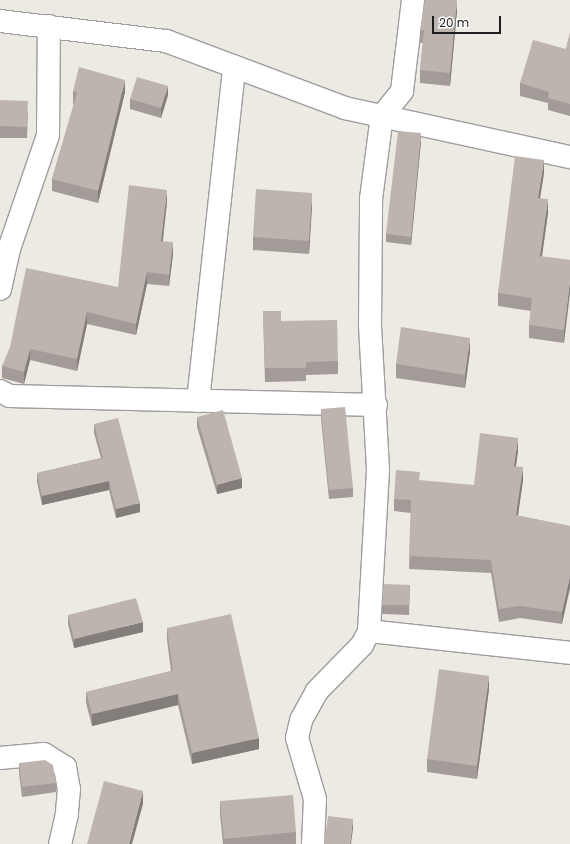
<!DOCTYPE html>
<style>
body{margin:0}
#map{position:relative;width:570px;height:844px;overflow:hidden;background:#ede9e3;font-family:Poppins,sans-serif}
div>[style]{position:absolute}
.roads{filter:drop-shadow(1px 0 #9e9e9e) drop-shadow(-1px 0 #9e9e9e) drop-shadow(0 1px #9e9e9e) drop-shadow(0 -1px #9e9e9e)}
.minor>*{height:22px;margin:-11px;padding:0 11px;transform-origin:11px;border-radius:11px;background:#fff}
.wall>*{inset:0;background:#a39b97}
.shaded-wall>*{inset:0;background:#847e7b}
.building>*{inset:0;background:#bdb4b0}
span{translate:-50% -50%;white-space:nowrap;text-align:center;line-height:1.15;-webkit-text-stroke:3px #fff;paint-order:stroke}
.scale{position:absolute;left:432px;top:16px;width:69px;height:18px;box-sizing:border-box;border:2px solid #1d1d1d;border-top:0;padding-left:5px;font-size:12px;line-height:14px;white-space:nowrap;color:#1d1d1d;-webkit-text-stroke:3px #fff;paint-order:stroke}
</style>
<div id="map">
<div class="roads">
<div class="minor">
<div style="left:0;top:21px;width:167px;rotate:6.9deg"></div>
<div style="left:166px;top:41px;width:191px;rotate:20.5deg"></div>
<div style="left:345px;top:108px;width:230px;rotate:12.3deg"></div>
<div style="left:0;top:289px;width:41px;rotate:-77.3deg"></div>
<div style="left:9px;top:249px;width:120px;rotate:-71.1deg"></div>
<div style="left:48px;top:135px;width:109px;rotate:-89.5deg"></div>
<div style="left:0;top:391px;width:11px;rotate:27deg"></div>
<div style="left:10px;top:396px;width:366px;rotate:1.4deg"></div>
<div style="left:198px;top:401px;width:336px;rotate:-83.8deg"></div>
<div style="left:369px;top:631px;width:202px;rotate:6.2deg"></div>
<div style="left:0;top:758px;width:44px;rotate:-5.2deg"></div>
<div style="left:44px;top:754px;width:25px;rotate:32deg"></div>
<div style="left:65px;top:767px;width:22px;rotate:80deg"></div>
<div style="left:69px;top:789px;width:25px;rotate:95deg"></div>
<div style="left:67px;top:814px;width:31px;rotate:103deg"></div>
<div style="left:313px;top:844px;width:45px;rotate:-87.5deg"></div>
<div style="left:315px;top:799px;width:64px;rotate:-106.4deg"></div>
<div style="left:297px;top:738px;width:18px;rotate:-77deg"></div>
<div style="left:301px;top:720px;width:33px;rotate:-61deg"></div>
<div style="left:317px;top:691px;width:64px;rotate:-45.6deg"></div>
<div style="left:362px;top:645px;width:16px;rotate:-63deg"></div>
<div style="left:369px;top:631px;width:162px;rotate:-86.8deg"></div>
<div style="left:378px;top:469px;width:145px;rotate:-93.2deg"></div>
<div style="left:370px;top:324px;width:125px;rotate:-89.5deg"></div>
<div style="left:371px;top:199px;width:84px;rotate:-82.5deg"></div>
<div style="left:382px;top:116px;width:32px;rotate:-51deg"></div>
<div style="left:402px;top:91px;width:92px;rotate:-83.1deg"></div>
</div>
</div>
<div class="wall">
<div style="clip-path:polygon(457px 11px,450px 86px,420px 83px,420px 70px,423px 43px,420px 43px,420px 30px)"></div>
<div style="clip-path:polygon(570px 33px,570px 116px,548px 110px,548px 103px,520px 96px,520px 83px,566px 49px)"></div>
<div style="clip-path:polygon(73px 91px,125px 92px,98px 203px,52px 191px,52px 179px,74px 104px,73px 104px)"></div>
<div style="clip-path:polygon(168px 95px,161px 118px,130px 109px,130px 99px)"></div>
<div style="clip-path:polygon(0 100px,28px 112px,27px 138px,0 138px)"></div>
<div style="clip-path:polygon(421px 141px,411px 245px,386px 242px,386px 234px)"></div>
<div style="clip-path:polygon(544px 173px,540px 198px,548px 213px,542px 257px,570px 260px,564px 343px,529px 338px,529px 325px,531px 311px,498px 306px,498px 293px)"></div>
<div style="clip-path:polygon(167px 202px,163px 241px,173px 254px,169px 286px,147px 284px,136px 335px,87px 324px,77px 371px,30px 360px,24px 384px,2px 378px,2px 366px,118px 287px)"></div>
<div style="clip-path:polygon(312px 206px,309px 254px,253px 250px,253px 237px)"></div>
<div style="clip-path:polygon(263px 311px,281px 321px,338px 361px,338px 374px,306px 375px,306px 381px,265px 382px)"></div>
<div style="clip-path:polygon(470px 351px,465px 388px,396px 378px,396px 364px)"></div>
<div style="clip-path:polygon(321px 409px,353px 488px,353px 497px,329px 499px,321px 419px)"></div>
<div style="clip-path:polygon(197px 417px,242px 488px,217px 494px,197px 427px)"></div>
<div style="clip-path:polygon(94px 424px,140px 512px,116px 518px,109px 490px,42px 505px,37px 482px,37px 473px,101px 458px,94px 433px)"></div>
<div style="clip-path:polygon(518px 451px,516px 466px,523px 480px,518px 516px,570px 526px,562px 624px,520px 618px,499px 622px,491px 573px,409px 569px,411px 513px,394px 511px,394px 499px,474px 485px)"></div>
<div style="clip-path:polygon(410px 585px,409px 615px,382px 614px,382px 605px)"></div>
<div style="clip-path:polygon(68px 615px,143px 632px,74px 648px,68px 624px)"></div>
<div style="clip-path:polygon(167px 628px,259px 749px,192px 764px,178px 705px,92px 726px,86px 703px,86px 692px,171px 671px,167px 640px)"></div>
<div style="clip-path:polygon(489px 689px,477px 779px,427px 772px,427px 759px)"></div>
<div style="clip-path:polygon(19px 763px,56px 783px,56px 792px,22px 797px,19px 773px)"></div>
<div style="clip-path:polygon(220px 801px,296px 832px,296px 844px,223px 844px,220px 814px)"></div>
</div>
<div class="shaded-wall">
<div style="clip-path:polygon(457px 0,457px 11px,450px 86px,450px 73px)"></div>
<div style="clip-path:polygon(125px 80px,125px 92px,98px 203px,98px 191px)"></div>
<div style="clip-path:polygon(168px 86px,168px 95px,161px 118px,161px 108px)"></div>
<div style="clip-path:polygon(421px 133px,421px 141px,411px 245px,411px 237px)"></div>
<div style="clip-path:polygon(544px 160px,544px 173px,538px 211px,538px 198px)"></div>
<div style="clip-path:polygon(167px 190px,167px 202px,161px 252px,161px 241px)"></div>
<div style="clip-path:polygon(312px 193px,312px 206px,309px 254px,309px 241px)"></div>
<div style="clip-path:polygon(548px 199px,548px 213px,540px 269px,540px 256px)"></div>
<div style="clip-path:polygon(173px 242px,173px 254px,169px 286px,169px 275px)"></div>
<div style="clip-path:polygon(147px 272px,147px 284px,136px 335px,136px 324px)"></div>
<div style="clip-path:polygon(570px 280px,570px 293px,564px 343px,564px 330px)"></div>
<div style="clip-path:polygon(87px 312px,87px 324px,77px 371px,77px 359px)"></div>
<div style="clip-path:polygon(470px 338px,470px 351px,465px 388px,465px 375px)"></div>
<div style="clip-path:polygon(30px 349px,30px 360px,24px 384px,24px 372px)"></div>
<div style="clip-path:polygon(518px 438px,518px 451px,514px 479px,514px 466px)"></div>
<div style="clip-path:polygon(523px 467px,523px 480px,516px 528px,516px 515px)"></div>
<div style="clip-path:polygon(242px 478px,242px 488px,217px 494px,217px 485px)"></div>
<div style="clip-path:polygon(109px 481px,109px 490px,42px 505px,42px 496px)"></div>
<div style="clip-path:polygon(140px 503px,140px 512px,116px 518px,116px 509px)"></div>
<div style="clip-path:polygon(570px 576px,570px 588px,562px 624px,562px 612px)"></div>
<div style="clip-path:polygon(143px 622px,143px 632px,74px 648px,74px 639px)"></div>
<div style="clip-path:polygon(489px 676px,489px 689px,477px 779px,477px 766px)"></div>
<div style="clip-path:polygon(178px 694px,178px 705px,92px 726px,92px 714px)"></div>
<div style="clip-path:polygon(259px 738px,259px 749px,192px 764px,192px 753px)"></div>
<div style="clip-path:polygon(143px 791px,143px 804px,132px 844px,129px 844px)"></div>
<div style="clip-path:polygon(353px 819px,353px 828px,351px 844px,350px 844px)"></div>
</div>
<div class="building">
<div style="clip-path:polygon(425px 0,457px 0,450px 73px,420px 70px,424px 30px,420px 30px)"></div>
<div style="clip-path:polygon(570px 33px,570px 104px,548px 98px,549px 92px,520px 83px,533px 40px,566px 49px)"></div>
<div style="clip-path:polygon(79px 67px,125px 80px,98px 191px,52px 179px,77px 93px,73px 91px)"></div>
<div style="clip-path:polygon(137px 77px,168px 86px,161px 108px,130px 99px)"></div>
<div style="clip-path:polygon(0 100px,28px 101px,27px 127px,0 126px)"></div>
<div style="clip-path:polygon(398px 131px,421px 133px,411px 237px,386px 234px)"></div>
<div style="clip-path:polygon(515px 156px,544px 160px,538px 198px,548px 199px,540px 256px,570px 260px,570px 280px,564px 330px,529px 325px,532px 298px,498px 293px)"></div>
<div style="clip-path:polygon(129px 185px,167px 190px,161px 241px,173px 242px,169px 275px,147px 272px,136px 324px,87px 312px,77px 359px,30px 349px,24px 372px,2px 366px,10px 347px,26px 268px,118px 287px)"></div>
<div style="clip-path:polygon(256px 189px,312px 193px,309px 241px,253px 237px)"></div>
<div style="clip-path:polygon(263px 311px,281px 311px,281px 321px,337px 320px,338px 361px,306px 362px,306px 368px,265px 368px)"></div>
<div style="clip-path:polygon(401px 327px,470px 338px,465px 375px,396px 364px)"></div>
<div style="clip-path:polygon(345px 407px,353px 488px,329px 490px,321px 409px)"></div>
<div style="clip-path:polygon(223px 410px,242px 478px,217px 485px,197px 417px)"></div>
<div style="clip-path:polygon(118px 418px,140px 503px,116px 509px,109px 481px,42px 496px,37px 473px,103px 458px,94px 424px)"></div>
<div style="clip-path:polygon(480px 433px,518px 438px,514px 466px,523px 467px,516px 515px,570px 526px,570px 576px,562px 612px,520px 606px,499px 609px,491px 560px,409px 556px,411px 500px,394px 499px,396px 470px,420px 472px,419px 480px,474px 485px)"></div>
<div style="clip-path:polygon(384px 584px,410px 585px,409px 605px,382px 605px)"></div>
<div style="clip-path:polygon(136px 598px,143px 622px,74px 639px,68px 615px)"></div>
<div style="clip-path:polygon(231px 614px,259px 738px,192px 753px,178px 694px,92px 714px,86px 692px,173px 671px,167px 628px)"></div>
<div style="clip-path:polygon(439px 669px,489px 676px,477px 766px,427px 759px)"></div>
<div style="clip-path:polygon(45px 760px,53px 765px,56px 783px,22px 787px,19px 763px)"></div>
<div style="clip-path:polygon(104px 781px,143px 791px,129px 844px,87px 844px)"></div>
<div style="clip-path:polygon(293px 795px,296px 832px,224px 839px,220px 801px)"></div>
<div style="clip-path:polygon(328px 816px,353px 819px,350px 844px,324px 844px)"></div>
</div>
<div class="scale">20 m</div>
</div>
